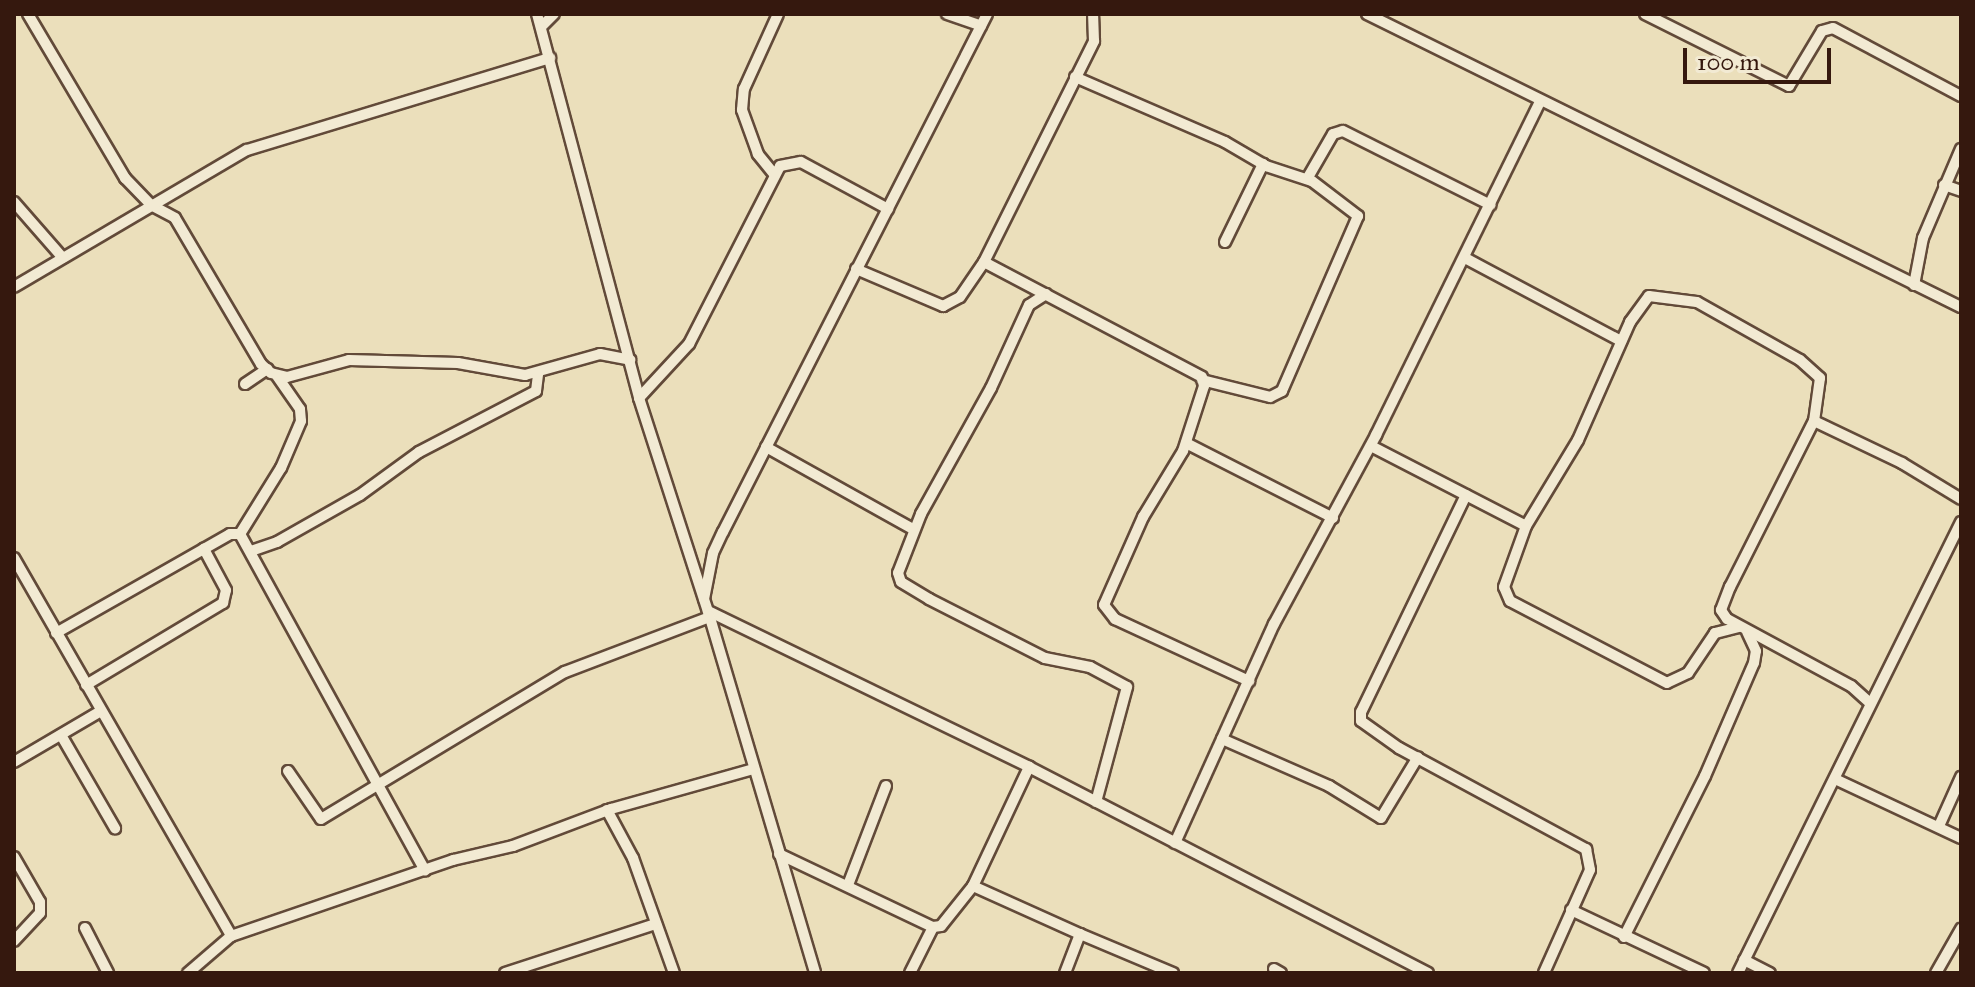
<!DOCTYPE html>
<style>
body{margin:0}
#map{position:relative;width:1975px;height:987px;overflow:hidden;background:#ebdfbb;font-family:"IM FELL Great Primer",serif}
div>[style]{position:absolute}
.roads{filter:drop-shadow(2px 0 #624a39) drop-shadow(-2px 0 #624a39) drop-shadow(0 2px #624a39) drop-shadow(0 -2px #624a39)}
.minor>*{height:10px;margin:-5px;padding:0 5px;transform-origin:5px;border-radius:5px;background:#f2ead3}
span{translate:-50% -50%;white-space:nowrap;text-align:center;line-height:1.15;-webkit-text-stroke:6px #f2ead3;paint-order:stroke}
.frame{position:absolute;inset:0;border:16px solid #35180e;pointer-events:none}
.scale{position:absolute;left:1683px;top:48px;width:148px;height:36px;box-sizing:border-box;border:4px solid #35180e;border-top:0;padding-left:10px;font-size:24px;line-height:28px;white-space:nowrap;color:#35180e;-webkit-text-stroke:6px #f2ead3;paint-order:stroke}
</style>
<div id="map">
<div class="roads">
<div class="minor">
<div style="left:28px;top:14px;width:191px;rotate:59.4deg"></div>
<div style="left:125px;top:178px;width:37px;rotate:46deg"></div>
<div style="left:151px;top:205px;width:27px;rotate:28deg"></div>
<div style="left:175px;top:218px;width:169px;rotate:59.5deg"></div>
<div style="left:261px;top:364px;width:13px;rotate:42deg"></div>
<div style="left:271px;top:373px;width:16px;rotate:14deg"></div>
<div style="left:287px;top:377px;width:64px;rotate:-15.3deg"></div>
<div style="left:349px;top:360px;width:109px;rotate:1.6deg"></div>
<div style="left:458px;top:363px;width:68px;rotate:10.2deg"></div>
<div style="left:525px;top:375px;width:78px;rotate:-15.6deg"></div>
<div style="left:600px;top:354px;width:31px;rotate:11deg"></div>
<div style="left:537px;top:14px;width:397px;rotate:75.1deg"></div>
<div style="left:639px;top:398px;width:224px;rotate:72.1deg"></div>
<div style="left:708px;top:611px;width:377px;rotate:73.5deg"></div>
<div style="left:947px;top:14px;width:36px;rotate:19deg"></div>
<div style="left:1367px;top:14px;width:662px;rotate:26.26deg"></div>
<div style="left:1645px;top:14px;width:161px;rotate:26.6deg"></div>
<div style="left:1789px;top:86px;width:64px;rotate:-59deg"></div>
<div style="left:1822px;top:31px;width:11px;rotate:-15deg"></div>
<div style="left:1833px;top:28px;width:145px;rotate:28deg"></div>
<div style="left:541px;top:27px;width:18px;rotate:-45deg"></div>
<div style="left:1075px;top:77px;width:163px;rotate:23.4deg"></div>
<div style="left:1225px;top:142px;width:48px;rotate:30.3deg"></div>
<div style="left:1266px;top:166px;width:48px;rotate:18.1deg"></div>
<div style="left:1312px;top:181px;width:58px;rotate:37.3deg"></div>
<div style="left:1358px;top:216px;width:191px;rotate:113.5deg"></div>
<div style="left:1282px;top:391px;width:13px;rotate:153deg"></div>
<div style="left:1270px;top:397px;width:70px;rotate:-166deg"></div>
<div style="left:774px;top:174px;width:26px;rotate:-129deg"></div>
<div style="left:758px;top:154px;width:47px;rotate:-110deg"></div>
<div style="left:742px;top:110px;width:21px;rotate:-85deg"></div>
<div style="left:744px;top:89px;width:82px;rotate:-65.6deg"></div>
<div style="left:1307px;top:179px;width:52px;rotate:-60deg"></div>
<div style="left:1333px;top:134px;width:10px;rotate:-17deg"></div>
<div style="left:1343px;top:131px;width:165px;rotate:26.6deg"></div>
<div style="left:1944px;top:185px;width:18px;rotate:19deg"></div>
<div style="left:14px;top:202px;width:74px;rotate:48.8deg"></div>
<div style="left:1225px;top:242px;width:87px;rotate:-64deg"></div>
<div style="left:1465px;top:258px;width:177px;rotate:28deg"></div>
<div style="left:984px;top:262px;width:246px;rotate:27.8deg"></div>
<div style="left:1202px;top:377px;width:9px;rotate:77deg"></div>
<div style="left:1204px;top:386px;width:68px;rotate:107.9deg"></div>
<div style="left:1183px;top:451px;width:77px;rotate:121.2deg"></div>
<div style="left:1143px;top:517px;width:96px;rotate:113.9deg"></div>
<div style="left:1104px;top:605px;width:18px;rotate:52deg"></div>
<div style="left:1115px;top:619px;width:148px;rotate:24.8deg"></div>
<div style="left:856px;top:269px;width:95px;rotate:23deg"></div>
<div style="left:943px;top:306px;width:19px;rotate:-28deg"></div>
<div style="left:960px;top:297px;width:42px;rotate:-55.6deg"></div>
<div style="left:984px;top:262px;width:247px;rotate:-63.5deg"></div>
<div style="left:1094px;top:41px;width:27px;rotate:-92deg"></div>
<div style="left:1914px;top:285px;width:48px;rotate:-79.2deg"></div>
<div style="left:1923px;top:238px;width:97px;rotate:-66.9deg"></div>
<div style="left:14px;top:287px;width:270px;rotate:-30.5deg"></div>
<div style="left:247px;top:150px;width:317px;rotate:-16.9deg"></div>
<div style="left:1046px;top:294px;width:20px;rotate:147deg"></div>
<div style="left:1029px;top:305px;width:91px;rotate:114.6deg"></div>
<div style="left:991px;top:388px;width:144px;rotate:119.1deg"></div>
<div style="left:921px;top:514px;width:63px;rotate:111.3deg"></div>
<div style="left:898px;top:573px;width:9px;rotate:72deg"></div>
<div style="left:901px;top:582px;width:33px;rotate:31deg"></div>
<div style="left:929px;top:599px;width:130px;rotate:27deg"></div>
<div style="left:1045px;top:658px;width:46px;rotate:11.3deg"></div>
<div style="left:1090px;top:667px;width:42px;rotate:28.4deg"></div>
<div style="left:1127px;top:687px;width:119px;rotate:105.1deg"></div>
<div style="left:245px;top:384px;width:27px;rotate:-34deg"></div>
<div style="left:639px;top:398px;width:74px;rotate:-47.2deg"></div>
<div style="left:689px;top:344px;width:200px;rotate:-62.9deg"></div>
<div style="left:780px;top:166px;width:21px;rotate:-11deg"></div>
<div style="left:801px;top:162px;width:99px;rotate:28.4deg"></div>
<div style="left:1186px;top:443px;width:165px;rotate:27deg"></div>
<div style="left:1371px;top:446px;width:174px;rotate:27.3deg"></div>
<div style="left:766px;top:447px;width:168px;rotate:29.2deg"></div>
<div style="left:1466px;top:495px;width:241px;rotate:115.8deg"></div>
<div style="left:1361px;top:712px;width:9px;rotate:90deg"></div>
<div style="left:1361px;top:721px;width:47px;rotate:35.4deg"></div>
<div style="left:1399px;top:748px;width:213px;rotate:28.4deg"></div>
<div style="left:1586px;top:849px;width:21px;rotate:79deg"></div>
<div style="left:1590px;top:870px;width:113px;rotate:114.1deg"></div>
<div style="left:240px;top:534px;width:78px;rotate:-58.2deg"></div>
<div style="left:281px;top:468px;width:51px;rotate:-66.9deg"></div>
<div style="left:301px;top:421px;width:12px;rotate:-95deg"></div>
<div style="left:300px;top:409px;width:40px;rotate:-124.9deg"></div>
<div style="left:251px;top:551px;width:28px;rotate:-19deg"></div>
<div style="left:277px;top:542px;width:95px;rotate:-29.5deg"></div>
<div style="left:360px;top:495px;width:73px;rotate:-36.1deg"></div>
<div style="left:419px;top:452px;width:132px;rotate:-27.5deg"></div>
<div style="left:536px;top:391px;width:17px;rotate:-83deg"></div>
<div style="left:14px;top:558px;width:436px;rotate:60.1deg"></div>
<div style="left:231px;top:936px;width:235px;rotate:-18.9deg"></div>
<div style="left:453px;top:860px;width:62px;rotate:-13.1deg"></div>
<div style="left:513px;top:846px;width:105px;rotate:-20.7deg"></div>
<div style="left:611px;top:809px;width:148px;rotate:-15.7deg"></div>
<div style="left:704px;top:599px;width:47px;rotate:-78.9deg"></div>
<div style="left:713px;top:553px;width:23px;rotate:-65deg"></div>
<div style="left:723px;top:532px;width:581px;rotate:-62.99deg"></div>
<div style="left:708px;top:611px;width:357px;rotate:25.9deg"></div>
<div style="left:1029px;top:767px;width:449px;rotate:27.3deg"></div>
<div style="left:1739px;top:627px;width:25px;rotate:166deg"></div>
<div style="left:1715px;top:633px;width:48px;rotate:124deg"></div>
<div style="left:1688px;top:673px;width:23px;rotate:155deg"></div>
<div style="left:1667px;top:683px;width:177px;rotate:-152.4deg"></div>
<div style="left:1510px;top:601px;width:15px;rotate:-113deg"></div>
<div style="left:1504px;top:587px;width:65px;rotate:-70.2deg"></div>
<div style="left:1526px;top:526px;width:100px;rotate:-58.8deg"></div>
<div style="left:1578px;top:440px;width:129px;rotate:-66.2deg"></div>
<div style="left:1630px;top:322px;width:32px;rotate:-54deg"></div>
<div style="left:1649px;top:296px;width:48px;rotate:7.1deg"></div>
<div style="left:1697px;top:302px;width:118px;rotate:29.4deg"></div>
<div style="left:1800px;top:360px;width:27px;rotate:42deg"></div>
<div style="left:1820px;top:378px;width:43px;rotate:97.9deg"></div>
<div style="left:56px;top:633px;width:200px;rotate:-29.6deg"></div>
<div style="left:230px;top:534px;width:10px"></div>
<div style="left:240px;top:534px;width:384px;rotate:61.2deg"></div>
<div style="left:86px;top:685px;width:160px;rotate:-30.9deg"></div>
<div style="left:223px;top:603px;width:13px;rotate:-77deg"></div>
<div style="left:226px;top:590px;width:47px;rotate:-118.2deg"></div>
<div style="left:1870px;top:703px;width:25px;rotate:-138deg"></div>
<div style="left:1851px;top:686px;width:141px;rotate:-151.6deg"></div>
<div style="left:1727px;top:619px;width:11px;rotate:-124deg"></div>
<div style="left:1721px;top:610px;width:25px;rotate:-69deg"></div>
<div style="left:1730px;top:587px;width:186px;rotate:-63.2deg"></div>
<div style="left:1814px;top:421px;width:98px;rotate:25.5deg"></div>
<div style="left:1902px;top:463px;width:69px;rotate:31.4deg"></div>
<div style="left:61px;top:735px;width:108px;rotate:59.9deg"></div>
<div style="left:1222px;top:739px;width:117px;rotate:23.7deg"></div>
<div style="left:1329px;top:786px;width:61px;rotate:31.6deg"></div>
<div style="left:1381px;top:818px;width:71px;rotate:-58.8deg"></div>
<div style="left:14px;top:762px;width:101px;rotate:-30.4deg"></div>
<div style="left:288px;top:771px;width:58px;rotate:55.5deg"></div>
<div style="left:321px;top:819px;width:285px;rotate:-31.1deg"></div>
<div style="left:565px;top:672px;width:155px;rotate:-20.8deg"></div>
<div style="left:1835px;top:779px;width:139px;rotate:25.1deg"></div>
<div style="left:607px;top:810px;width:55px;rotate:61.6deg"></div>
<div style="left:633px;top:858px;width:122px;rotate:70.4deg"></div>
<div style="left:1939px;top:826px;width:54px;rotate:-65.8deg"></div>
<div style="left:1175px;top:843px;width:240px;rotate:-65.7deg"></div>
<div style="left:1274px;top:624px;width:215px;rotate:-61.6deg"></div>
<div style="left:1376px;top:435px;width:372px;rotate:-63.8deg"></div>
<div style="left:779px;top:854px;width:170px;rotate:25.4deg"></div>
<div style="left:933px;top:927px;width:8px;rotate:-7deg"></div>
<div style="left:941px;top:926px;width:51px;rotate:-51.3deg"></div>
<div style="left:973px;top:886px;width:132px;rotate:-64.8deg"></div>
<div style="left:14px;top:857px;width:52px;rotate:60deg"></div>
<div style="left:40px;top:902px;width:11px;rotate:90deg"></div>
<div style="left:40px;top:913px;width:38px;rotate:133deg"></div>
<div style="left:848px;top:885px;width:106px;rotate:-69deg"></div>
<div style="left:973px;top:886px;width:117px;rotate:24.2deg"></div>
<div style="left:1080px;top:934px;width:42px;rotate:111deg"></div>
<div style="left:1571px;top:910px;width:147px;rotate:25.3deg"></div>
<div style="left:85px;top:928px;width:51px;rotate:62.9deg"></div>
<div style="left:1080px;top:934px;width:101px;rotate:22.8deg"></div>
<div style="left:1624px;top:937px;width:180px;rotate:-63.3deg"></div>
<div style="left:1705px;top:776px;width:123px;rotate:-66.6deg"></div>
<div style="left:1754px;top:663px;width:12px;rotate:-81deg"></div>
<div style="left:1756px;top:651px;width:21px;rotate:-115deg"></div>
<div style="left:1744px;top:960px;width:29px;rotate:27deg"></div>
<div style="left:1274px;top:969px;width:8px;rotate:30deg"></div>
<div style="left:188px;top:973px;width:57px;rotate:-40.7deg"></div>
<div style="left:505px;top:973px;width:159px;rotate:-18deg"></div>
<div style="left:910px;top:973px;width:51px;rotate:-63.4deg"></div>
<div style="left:1738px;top:973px;width:503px;rotate:-63.69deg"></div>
<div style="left:1936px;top:973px;width:51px;rotate:-60.4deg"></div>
</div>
</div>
<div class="frame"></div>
<div class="scale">100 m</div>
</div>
